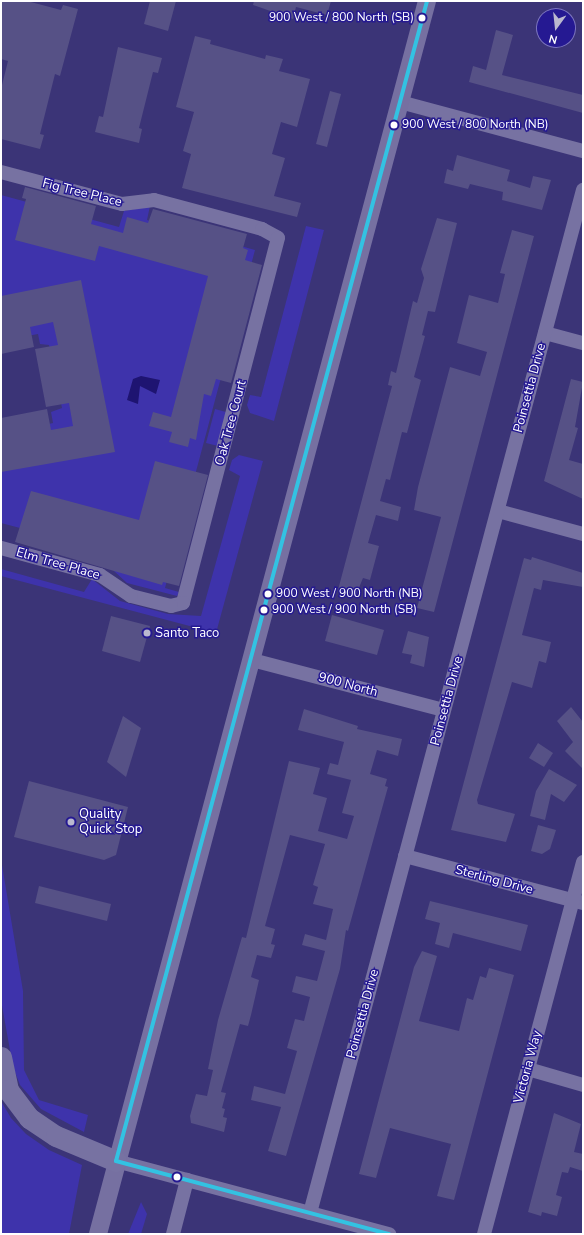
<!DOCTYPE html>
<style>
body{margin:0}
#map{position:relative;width:584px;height:1235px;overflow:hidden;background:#3b3477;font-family:"Nunito Sans",sans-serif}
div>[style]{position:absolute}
.green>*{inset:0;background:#3e33ab}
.water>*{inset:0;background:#1e1471}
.building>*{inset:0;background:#565186}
.minor>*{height:14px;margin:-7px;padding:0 7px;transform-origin:7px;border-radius:7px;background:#7772a2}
.major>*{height:18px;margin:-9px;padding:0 9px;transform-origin:9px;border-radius:9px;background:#7670a1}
.highway>*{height:21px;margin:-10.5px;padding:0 10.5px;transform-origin:10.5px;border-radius:10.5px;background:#7772a2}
.bus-1>*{height:4px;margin:-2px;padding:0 2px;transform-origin:2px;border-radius:2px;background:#33c2e2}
.dots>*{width:11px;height:11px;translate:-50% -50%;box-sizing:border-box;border:2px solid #251992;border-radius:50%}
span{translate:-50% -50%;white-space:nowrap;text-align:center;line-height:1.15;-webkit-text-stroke:3px #251992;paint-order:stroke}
.bus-label{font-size:12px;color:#fff}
.right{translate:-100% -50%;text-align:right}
.left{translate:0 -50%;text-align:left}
.street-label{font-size:13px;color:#fff}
.poi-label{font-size:13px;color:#fff}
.frame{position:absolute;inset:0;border:2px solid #fff;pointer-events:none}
.north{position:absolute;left:536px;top:8px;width:40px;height:40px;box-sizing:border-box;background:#251992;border:1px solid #7c75be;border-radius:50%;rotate:195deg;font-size:11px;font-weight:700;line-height:16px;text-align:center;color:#fff}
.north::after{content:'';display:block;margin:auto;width:14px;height:18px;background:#bab8cf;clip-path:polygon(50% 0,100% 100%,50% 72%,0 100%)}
</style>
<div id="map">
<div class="green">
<div style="clip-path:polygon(1px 195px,119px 227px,124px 211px,150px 206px,147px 220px,255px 250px,165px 588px,179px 592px,177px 596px,127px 583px,114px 571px,119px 554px,1px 523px,1px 435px,53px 423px,51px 412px,62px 408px,49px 345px,40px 344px,38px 334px,1px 341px)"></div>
<div style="clip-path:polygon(306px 226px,324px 230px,274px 421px,250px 413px,247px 405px,250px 395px,261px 397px)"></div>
<div style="clip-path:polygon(215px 409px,226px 412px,218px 446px,206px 443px)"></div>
<div style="clip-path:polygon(239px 455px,263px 461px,216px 633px,1px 576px,1px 569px,84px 592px,92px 579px,120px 601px,168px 614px,201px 616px,240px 476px,229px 470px,232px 460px)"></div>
<div style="clip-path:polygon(1px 859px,23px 991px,24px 1070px,39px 1100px,88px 1115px,84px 1132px,41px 1109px,20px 1085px,13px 1067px,1px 1000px)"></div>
<div style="clip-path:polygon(1px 1101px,11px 1118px,26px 1134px,49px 1150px,82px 1165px,69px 1234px,1px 1234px)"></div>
<div style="clip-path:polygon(141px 1202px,147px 1214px,141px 1234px,128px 1234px)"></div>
</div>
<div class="water">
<div style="clip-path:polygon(141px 376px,160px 380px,156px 394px,140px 386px,138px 404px,127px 400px,133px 379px)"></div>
</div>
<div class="building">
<div style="clip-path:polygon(1px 1px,27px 1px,61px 10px,63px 5px,78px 9px,60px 76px,55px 74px,40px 134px,44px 135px,40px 149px,1px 139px,1px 89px,8px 61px,1px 59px)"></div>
<div style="clip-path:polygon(150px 1px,176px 1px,168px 31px,144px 24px)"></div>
<div style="clip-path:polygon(254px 1px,331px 1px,327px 15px,296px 7px,293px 19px,253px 5px)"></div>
<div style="clip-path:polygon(496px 30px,513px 35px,502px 75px,583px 95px,583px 113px,469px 82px,473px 66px,486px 70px)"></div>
<div style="clip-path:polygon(195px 36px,211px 40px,210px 44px,265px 59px,266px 55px,283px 59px,279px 71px,310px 79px,297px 127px,281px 122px,272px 154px,285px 158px,274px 196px,301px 203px,297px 217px,182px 188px,191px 154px,183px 151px,194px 112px,176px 107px)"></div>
<div style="clip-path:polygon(118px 47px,162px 58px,158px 73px,153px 72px,139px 128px,142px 129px,139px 143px,95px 132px,99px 116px,103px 117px)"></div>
<div style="clip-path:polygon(330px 91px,341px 94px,327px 147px,316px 144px)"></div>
<div style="clip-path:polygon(457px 155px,510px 170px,507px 181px,530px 188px,533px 176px,551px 180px,542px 210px,502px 200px,503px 192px,470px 184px,468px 189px,444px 183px,447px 169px,453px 171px)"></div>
<div style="clip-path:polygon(25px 187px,96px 206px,91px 224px,123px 233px,127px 217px,148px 223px,153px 209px,247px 234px,243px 248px,248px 250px,245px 260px,262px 265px,231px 383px,216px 379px,211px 396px,204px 394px,196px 440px,190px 438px,188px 447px,169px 442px,172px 432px,149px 426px,153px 412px,171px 417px,208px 276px,99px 246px,95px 261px,15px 240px,26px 199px,22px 198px)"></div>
<div style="clip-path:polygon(437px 218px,457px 223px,435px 312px,428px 311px,422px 335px,425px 336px,414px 377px,421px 380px,407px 433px,402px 432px,390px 480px,386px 479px,380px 501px,401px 507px,398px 521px,376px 515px,368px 543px,379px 546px,370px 580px,363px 578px,356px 595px,338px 590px,392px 386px,388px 385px,391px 371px,396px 373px,413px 301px,417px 303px,424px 278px,421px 269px)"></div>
<div style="clip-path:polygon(512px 230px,534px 236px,434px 612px,417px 608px,441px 517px,414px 510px,418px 487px,450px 367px,480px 376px,487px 352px,457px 343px,469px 295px,498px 303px,505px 274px,500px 273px)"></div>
<div style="clip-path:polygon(81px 280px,115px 452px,1px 472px,1px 418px,47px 409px,51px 430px,73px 426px,69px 403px,46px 407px,35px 349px,58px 345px,53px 322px,30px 327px,34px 347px,1px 354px,1px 296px)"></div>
<div style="clip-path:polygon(571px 379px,583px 382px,575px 427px,578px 428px,569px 460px,583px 464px,583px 499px,544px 481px)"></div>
<div style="clip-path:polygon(155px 461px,208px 475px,179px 586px,163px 582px,162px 585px,15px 542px,31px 491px,139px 520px)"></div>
<div style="clip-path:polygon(532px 557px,583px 573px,583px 587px,543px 580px,541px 590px,534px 588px,522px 635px,551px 642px,546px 663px,539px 661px,532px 688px,512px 682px,477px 800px,478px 804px,515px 814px,506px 842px,451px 830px,524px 558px,531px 560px)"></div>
<div style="clip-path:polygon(332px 615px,384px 630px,377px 655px,325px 641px)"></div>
<div style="clip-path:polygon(111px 616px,150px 626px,140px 662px,102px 651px)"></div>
<div style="clip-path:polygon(408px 631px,429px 637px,424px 667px,410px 663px,412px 655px,402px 653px)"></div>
<div style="clip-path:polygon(571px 707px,583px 722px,583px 769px,565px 751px,573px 742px,557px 721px)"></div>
<div style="clip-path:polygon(304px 709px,358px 726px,357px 729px,402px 739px,398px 756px,377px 750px,370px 774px,387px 779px,385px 786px,388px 787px,348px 931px,346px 930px,340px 969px,286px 1156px,268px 1151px,281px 1107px,251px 1100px,254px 1086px,285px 1094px,297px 1051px,287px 1048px,295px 1019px,304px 1021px,310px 997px,292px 992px,296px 976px,317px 981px,325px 951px,302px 945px,305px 934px,326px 940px,333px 909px,313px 904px,318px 887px,313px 885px,325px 844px,290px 835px,265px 926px,275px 929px,271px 944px,275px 945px,271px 958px,257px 955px,251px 977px,259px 980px,251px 1015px,248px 1026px,240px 1024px,221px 1092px,226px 1093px,222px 1108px,225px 1109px,223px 1117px,227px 1118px,224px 1132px,191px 1123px,190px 1116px,196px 1094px,207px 1096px,213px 1070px,208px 1069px,218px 1020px,242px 937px,246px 938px,289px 761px,320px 768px,313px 794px,327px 798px,318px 831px,347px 839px,354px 816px,342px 813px,351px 780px,327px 774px,330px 763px,338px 765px,344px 742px,298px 730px)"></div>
<div style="clip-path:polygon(123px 716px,141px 728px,126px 777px,107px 762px)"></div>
<div style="clip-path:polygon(538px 743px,553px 753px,544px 767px,529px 758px)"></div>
<div style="clip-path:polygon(549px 769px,577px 785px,564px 802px,551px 794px,545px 820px,530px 816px,536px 791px)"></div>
<div style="clip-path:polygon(29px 781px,128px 807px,116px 855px,104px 860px,14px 837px)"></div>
<div style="clip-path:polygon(538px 825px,556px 830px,550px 849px,542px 854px,531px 851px)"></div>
<div style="clip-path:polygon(39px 886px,111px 904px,107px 921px,35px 903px)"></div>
<div style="clip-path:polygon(430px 901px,528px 925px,521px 951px,453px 933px,449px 948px,435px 944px,440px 923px,425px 919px)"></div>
<div style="clip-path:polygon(422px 951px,437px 956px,419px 1021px,459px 1031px,467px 998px,473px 1000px,480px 976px,486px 978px,489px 968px,514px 975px,454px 1200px,437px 1196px,451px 1144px,390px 1128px,376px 1178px,359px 1174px,414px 967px)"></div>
<div style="clip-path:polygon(554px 1113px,581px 1124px,574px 1152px,583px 1154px,583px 1171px,570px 1167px,568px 1173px,562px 1172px,556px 1195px,562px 1197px,557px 1216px,542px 1212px,541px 1216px,528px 1212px)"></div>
</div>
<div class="minor">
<div style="left:400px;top:102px;width:189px;rotate:15deg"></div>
<div style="left:1px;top:172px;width:125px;rotate:14.8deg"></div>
<div style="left:122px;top:204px;width:32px;rotate:-7deg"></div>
<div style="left:154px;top:200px;width:112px;rotate:15deg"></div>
<div style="left:262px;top:229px;width:18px;rotate:29deg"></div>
<div style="left:278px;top:238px;width:377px;rotate:104.6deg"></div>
<div style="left:183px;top:603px;width:12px;rotate:166deg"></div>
<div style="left:171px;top:606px;width:41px;rotate:-166deg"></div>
<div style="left:131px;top:596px;width:37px;rotate:-146deg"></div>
<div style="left:100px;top:575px;width:103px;rotate:-164.7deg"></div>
<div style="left:545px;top:333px;width:39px;rotate:15deg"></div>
<div style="left:498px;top:511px;width:88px;rotate:15.1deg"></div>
<div style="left:252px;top:660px;width:198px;rotate:14.6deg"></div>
<div style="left:405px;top:856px;width:184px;rotate:14.8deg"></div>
<div style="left:528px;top:1069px;width:57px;rotate:16.2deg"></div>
<div style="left:116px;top:1161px;width:283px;rotate:15deg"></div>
<div style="left:310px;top:1213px;width:1059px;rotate:-75.06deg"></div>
<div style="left:173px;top:1234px;width:56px;rotate:-75.5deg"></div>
<div style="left:484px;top:1234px;width:385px;rotate:-75.1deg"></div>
</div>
<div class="major">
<div style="left:98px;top:1234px;width:1276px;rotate:-75.06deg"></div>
</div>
<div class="highway">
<div style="left:1px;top:1057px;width:34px;rotate:78deg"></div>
<div style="left:8px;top:1090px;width:35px;rotate:53deg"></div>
<div style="left:29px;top:1118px;width:32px;rotate:34deg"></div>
<div style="left:56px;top:1136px;width:65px;rotate:22.6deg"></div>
</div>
<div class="bus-1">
<div style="left:116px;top:1161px;width:1201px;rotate:-74.99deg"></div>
<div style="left:116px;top:1161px;width:283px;rotate:15deg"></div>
</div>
<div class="dots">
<div style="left:422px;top:18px;background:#fff"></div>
<div style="left:394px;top:125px;background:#fff"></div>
<div style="left:268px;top:594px;background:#fff"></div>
<div style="left:264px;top:610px;background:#fff"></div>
<div style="left:147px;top:633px;background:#bab8cf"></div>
<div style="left:71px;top:822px;background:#bab8cf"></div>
<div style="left:177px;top:1177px;background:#fff"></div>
</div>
<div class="bus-label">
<span class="right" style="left:414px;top:18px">900 West / 800 North (SB)</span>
<span class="left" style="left:402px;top:125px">900 West / 800 North (NB)</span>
<span class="left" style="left:276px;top:594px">900 West / 900 North (NB)</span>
<span class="left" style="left:272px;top:610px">900 West / 900 North (SB)</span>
</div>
<div class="street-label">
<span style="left:82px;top:193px;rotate:14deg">Fig Tree Place</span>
<span style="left:530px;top:388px;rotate:-75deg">Poinsettia Drive</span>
<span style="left:231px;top:423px;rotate:-75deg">Oak Tree Court</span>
<span style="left:58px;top:564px;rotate:16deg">Elm Tree Place</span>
<span style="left:348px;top:685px;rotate:15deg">900 North</span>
<span style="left:447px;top:701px;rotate:-75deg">Poinsettia Drive</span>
<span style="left:494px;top:880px;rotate:15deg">Sterling Drive</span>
<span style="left:363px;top:1014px;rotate:-75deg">Poinsettia Drive</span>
<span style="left:528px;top:1067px;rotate:-75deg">Victoria Way</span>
</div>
<div class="poi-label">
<span class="left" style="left:155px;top:633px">Santo Taco</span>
<span class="left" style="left:79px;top:822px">Quality<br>Quick Stop</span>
</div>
<div class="frame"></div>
<div class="north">N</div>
</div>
